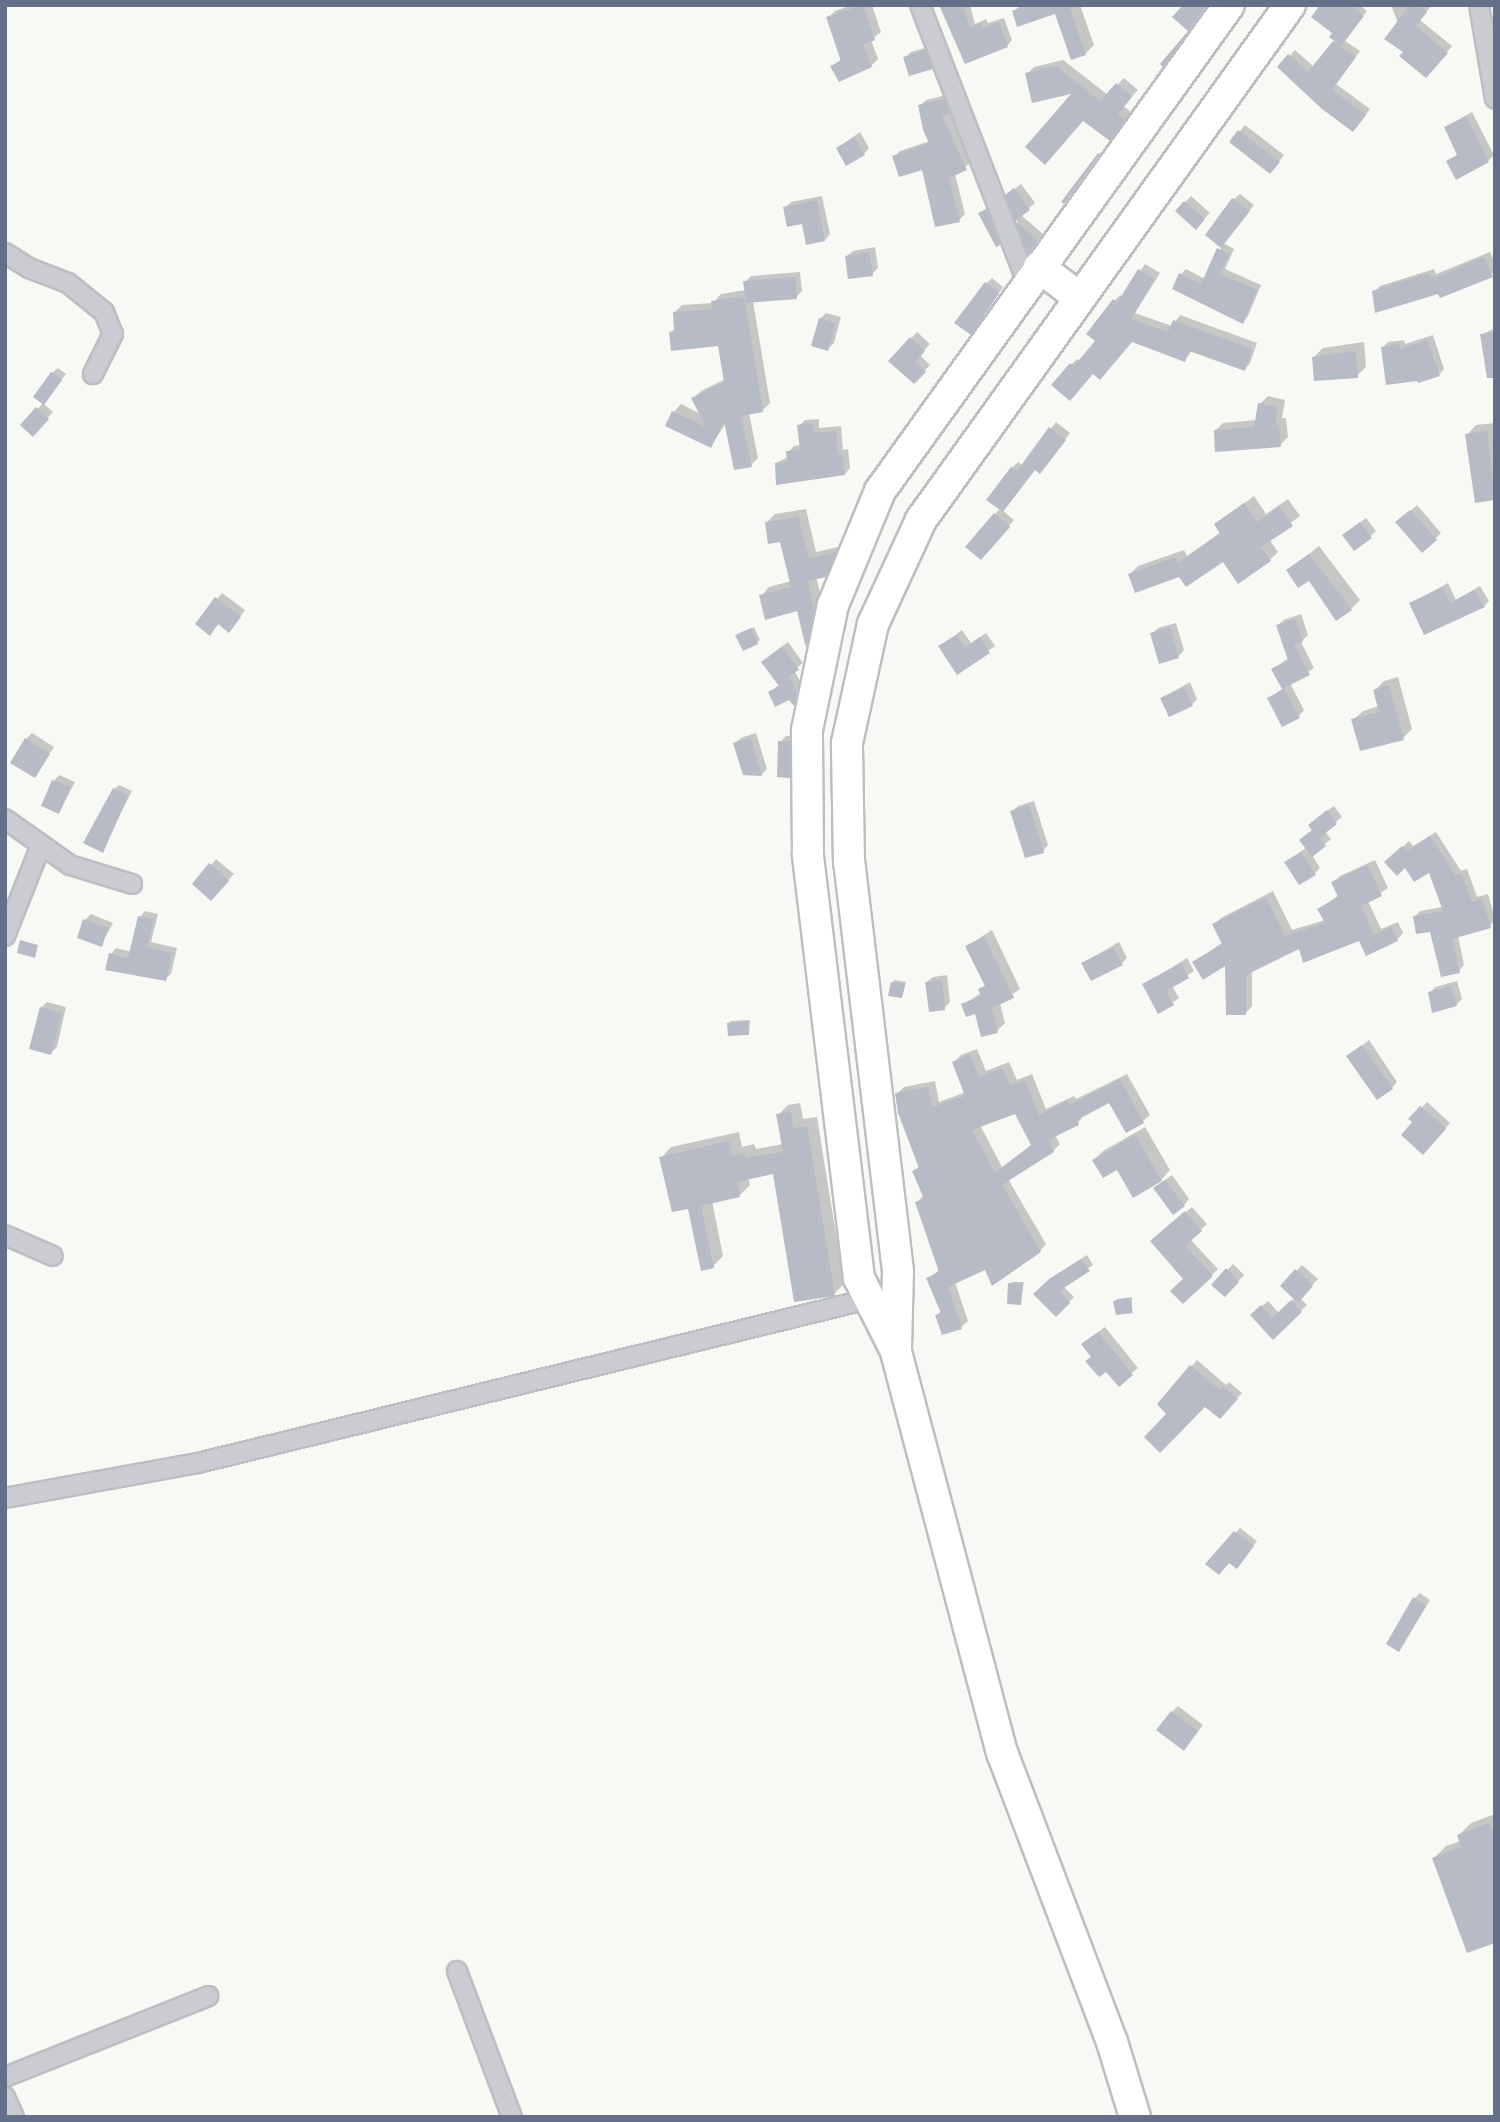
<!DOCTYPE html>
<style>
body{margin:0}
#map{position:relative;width:1500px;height:2122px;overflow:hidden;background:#f8f8f5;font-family:"Source Sans 3",sans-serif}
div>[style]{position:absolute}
.shadow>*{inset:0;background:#0003}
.building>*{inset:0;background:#b7bbc5}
.roads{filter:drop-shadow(2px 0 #bcbec2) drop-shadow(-2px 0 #bcbec2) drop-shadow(0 2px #bcbec2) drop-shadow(0 -2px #bcbec2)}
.minor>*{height:18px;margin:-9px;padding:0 9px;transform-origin:9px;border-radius:9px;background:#caccd1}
.trunk>*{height:30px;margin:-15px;padding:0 15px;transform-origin:15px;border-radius:15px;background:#fff}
span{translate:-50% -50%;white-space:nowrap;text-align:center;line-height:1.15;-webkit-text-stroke:7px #fff;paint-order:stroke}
.frame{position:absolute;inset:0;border:7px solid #646f8a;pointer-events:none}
</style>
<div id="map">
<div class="shadow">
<div style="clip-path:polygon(852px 5px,872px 5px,881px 32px,871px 40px,878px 59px,871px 66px,833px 66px,842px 58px,828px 18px,835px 11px)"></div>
<div style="clip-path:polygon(941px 5px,970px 5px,975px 24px,986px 19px,988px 23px,1004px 18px,1012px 40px,1007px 46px,966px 62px)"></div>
<div style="clip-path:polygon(1020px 5px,1080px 5px,1094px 45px,1085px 54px,1056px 12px,1014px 12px)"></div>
<div style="clip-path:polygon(1321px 5px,1359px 5px,1367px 11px,1345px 41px,1360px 51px,1336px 84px,1370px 109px,1358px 125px,1280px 67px,1295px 50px,1314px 67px,1336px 41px)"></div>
<div style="clip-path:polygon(1391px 5px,1431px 6px,1420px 20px,1452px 46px,1431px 71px,1415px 67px)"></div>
<div style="clip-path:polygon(931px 46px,937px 62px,932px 68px,905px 58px,911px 52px)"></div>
<div style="clip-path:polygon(1063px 60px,1108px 95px,1124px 78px,1138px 90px,1123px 106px,1131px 112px,1116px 132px,1076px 91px,1027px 74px,1034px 67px)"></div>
<div style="clip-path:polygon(950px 94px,954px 106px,949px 112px,972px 162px,955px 174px,965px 214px,959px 220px,923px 167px,894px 157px,900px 151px,930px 141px,920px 106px,926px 100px)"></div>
<div style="clip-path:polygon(1472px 112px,1494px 155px,1488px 161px,1448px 162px,1458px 154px,1446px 127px)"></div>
<div style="clip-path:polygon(1245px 125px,1284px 155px,1275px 166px,1231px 142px)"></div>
<div style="clip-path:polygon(860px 132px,869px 148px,864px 154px,838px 148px)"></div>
<div style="clip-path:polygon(1021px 184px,1035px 203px,1021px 215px,1043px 234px,1029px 251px,1007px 196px)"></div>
<div style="clip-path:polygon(1240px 194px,1254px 205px,1223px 243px,1234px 249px,1225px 269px,1261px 285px,1248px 316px,1243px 322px,1181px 274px,1186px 269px,1205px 279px,1222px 246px,1234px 199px)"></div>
<div style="clip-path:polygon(822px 196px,830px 234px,825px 240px,785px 208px,791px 202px)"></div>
<div style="clip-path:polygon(1191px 196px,1210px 213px,1196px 227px,1177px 211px)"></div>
<div style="clip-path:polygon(992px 205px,1005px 237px,999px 243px,980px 214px)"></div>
<div style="clip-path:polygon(875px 247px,878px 268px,872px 274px,847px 256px,853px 251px)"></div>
<div style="clip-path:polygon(1490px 252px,1495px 264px,1492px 275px,1439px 292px,1374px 292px,1380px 286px,1434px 269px,1436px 274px)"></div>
<div style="clip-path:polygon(1145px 264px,1160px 273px,1135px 313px,1172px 326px,1180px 315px,1257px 343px,1250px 363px,1245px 369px,1192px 350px,1185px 360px,1132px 340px,1094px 372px,1075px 393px,1071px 365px,1077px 359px,1080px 361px,1097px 341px,1114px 301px,1120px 295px,1123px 297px)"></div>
<div style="clip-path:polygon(800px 272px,802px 291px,796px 297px,753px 301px,770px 403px,762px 411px,749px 413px,758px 458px,751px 465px,726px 423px,711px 446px,674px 412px,681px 404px,701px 414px,694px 398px,701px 391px,725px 379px,720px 344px,671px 332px,676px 328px,674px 313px,682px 305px,713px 303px,721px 294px,746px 290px,745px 282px,751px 276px)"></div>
<div style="clip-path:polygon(992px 278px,1003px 287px,975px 328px,987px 283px)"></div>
<div style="clip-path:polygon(826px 313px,841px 317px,834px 343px,828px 349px,820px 319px)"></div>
<div style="clip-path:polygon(1495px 328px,1495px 360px,1481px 335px)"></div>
<div style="clip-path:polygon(917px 332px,930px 344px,920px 355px,930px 365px,914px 382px,891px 361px)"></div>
<div style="clip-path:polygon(1433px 335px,1444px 369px,1439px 375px,1382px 348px,1388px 342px,1404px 340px,1405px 344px)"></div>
<div style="clip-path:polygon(1364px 342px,1366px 367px,1357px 376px,1314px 357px,1323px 348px)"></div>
<div style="clip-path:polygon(58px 368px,66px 374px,43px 403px,53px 412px,33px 434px,23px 425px,43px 403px,52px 373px)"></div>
<div style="clip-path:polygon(1268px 396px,1285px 400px,1282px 418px,1286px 418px,1288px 437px,1280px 445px,1215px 431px,1223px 423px,1257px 420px,1260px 404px)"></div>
<div style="clip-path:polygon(819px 419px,819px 428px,841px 426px,843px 450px,848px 449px,850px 468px,845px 474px,776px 463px,788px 457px,788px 452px,794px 446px,801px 445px,799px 426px,805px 420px)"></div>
<div style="clip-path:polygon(1056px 422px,1070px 433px,1046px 466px,1035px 468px,1002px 510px,1014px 520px,987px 552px,995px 514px,1001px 508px,989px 499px,1012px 468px,1018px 462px,1023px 466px)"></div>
<div style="clip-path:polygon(1495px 423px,1495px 499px,1467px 435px,1476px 425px)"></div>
<div style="clip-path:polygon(1254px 496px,1266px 514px,1288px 499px,1300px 516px,1269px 539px,1278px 552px,1270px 560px,1224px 560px,1180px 575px,1130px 574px,1138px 566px,1184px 550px,1187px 556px,1221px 532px,1216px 524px)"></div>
<div style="clip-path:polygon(1417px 505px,1441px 533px,1435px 539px,1404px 517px)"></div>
<div style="clip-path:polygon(806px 509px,816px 552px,842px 546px,833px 567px,825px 575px,816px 577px,822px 600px,814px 638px,807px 645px,798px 609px,761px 596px,769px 587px,791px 581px,781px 540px,767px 522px,775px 514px)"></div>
<div style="clip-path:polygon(1366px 518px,1376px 531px,1371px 536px,1350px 530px)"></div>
<div style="clip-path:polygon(1319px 546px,1360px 600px,1351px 609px,1309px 579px,1288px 570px)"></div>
<div style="clip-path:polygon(1448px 583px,1456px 600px,1480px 586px,1489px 601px,1484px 606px,1411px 603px)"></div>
<div style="clip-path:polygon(222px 593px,245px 610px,234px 625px,219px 623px,215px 628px,197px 624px)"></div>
<div style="clip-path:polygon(1301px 614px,1308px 635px,1301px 642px,1314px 668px,1290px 683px,1304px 710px,1299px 716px,1269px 699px,1283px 688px,1273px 669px,1289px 658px,1278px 625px,1284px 620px)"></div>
<div style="clip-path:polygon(1176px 623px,1184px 650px,1179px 656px,1160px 662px,1152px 634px,1158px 628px)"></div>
<div style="clip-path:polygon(754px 627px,760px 640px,757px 643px,740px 633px)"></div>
<div style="clip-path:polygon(962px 630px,971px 643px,986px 633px,995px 646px,958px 672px,941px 646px)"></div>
<div style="clip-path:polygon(788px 642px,803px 663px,794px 670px,802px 685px,799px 699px,794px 704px,790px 697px,770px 693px,780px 684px,769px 656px)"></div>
<div style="clip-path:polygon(1398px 677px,1412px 729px,1403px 738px,1353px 720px,1363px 711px,1379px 706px,1375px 690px,1384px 681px)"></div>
<div style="clip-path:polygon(1190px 682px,1197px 699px,1192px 705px,1162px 698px)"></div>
<div style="clip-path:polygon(32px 733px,54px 747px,35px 776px,26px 739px)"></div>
<div style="clip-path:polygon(756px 733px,767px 769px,762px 774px,744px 773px,735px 743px,741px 738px)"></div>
<div style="clip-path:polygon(786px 736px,795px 736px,795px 770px,789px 776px,780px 742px)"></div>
<div style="clip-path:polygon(59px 775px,75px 782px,59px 812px,54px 781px)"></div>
<div style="clip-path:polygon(119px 785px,132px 791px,102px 851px,114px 789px)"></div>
<div style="clip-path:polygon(1034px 801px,1048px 845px,1043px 851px,1012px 812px,1018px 806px)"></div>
<div style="clip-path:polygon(1334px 806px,1342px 817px,1325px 831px,1331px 839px,1312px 855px,1320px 868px,1315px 873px,1287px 862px,1307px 847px,1316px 819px)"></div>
<div style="clip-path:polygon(1436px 832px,1461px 871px,1467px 869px,1477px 897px,1488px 894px,1495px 919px,1490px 926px,1458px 936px,1464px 965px,1459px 971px,1431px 930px,1415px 917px,1420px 911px,1443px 907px,1430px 871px,1387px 862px,1409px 841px,1413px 846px)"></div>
<div style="clip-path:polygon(216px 859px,234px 874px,217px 893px,211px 865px)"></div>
<div style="clip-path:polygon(1375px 860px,1388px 888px,1368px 901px,1381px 929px,1398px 922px,1403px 933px,1397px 940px,1360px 938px,1300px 947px,1252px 970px,1252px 1006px,1246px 1013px,1227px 963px,1195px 962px,1223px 942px,1214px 925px,1221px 918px,1273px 891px,1292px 930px,1325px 920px,1319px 909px,1339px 895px,1334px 882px,1340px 876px)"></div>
<div style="clip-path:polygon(145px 911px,158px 914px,151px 942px,177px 948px,171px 974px,165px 979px,111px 954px,116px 948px,132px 952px,140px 917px)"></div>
<div style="clip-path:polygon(91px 914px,113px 923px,101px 945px,85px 920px)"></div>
<div style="clip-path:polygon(992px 930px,1020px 989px,1000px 1003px,1005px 1023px,997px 1031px,977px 1011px,963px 1005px,981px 993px,980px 990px,986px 984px,967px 946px)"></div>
<div style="clip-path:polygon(1119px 942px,1127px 958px,1121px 964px,1083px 963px)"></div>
<div style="clip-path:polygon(1187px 958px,1194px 971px,1172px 986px,1179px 998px,1159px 1012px,1144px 985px)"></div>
<div style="clip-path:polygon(947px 975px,950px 1002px,944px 1008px,927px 982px,933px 977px)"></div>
<div style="clip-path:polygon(895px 980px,906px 982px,902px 997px,892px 983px)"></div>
<div style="clip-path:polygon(1457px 981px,1462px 999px,1456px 1005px,1430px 993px,1435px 987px)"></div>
<div style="clip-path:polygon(47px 1002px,66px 1007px,57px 1047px,51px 1053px,41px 1008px)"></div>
<div style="clip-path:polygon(750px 1020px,749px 1033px,728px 1023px,731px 1021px)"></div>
<div style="clip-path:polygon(1369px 1040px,1397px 1082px,1392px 1088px,1349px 1056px)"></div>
<div style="clip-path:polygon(evenodd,977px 1049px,986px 1071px,1009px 1062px,1017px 1080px,1032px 1074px,1046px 1109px,1074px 1096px,1076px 1099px,1127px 1074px,1150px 1115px,1143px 1121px,1110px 1101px,1084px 1115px,1078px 1123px,1055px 1135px,1060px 1144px,1053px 1151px,1008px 1179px,1046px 1244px,1040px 1251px,986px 1268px,955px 1282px,968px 1321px,961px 1327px,937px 1315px,942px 1310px,928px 1279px,940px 1269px,917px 1202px,924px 1195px,914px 1171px,920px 1165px,897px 1094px,904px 1087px,935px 1081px,939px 1102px,966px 1092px,954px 1062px,961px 1055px,977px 1049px,1015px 1112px,1033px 1144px,1002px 1167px,980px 1125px,1015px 1112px)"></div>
<div style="clip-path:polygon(1427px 1102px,1450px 1123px,1429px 1147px,1411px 1119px)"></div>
<div style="clip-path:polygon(800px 1103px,803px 1119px,817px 1117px,844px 1284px,834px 1294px,774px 1172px,748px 1178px,750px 1185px,740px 1195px,712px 1201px,723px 1256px,713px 1266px,689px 1206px,661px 1158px,671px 1147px,739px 1132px,742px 1147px,754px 1144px,756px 1149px,783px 1144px,778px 1115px,788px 1105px)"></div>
<div style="clip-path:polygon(1145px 1127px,1170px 1170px,1161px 1180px,1094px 1160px,1103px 1151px)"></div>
<div style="clip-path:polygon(1172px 1175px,1189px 1199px,1184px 1205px,1161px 1183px)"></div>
<div style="clip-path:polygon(1192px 1207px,1207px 1224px,1190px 1239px,1218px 1269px,1183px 1302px,1185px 1279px,1158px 1235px)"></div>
<div style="clip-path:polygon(1087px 1255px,1093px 1265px,1063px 1286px,1074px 1297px,1056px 1315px,1056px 1275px)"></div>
<div style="clip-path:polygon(1233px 1264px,1244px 1275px,1225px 1295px,1214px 1285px)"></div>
<div style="clip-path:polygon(1302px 1265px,1318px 1279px,1300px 1298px,1307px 1305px,1273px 1337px,1252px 1315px,1268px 1301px,1279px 1313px,1295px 1298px,1282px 1286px)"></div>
<div style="clip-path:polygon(1012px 1282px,1024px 1282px,1020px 1303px,1010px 1284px)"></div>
<div style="clip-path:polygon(1132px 1297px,1132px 1311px,1115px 1301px,1117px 1299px)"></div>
<div style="clip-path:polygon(1105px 1327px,1138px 1368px,1119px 1384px,1092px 1356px,1089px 1339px)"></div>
<div style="clip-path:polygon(1197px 1360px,1226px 1385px,1229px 1382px,1242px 1393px,1225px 1412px,1205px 1404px,1168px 1414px,1160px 1404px)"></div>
<div style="clip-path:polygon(1240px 1528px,1257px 1541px,1241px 1562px,1208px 1564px)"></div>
<div style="clip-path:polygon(1420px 1593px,1430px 1600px,1403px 1644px,1415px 1598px)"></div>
<div style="clip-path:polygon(1178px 1706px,1203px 1725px,1189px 1743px,1172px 1712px)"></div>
<div style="clip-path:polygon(1495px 1814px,1495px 1941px,1434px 1858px,1446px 1846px,1460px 1841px,1459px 1835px,1471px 1823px)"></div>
</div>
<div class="building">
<div style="clip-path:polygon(863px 5px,875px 40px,863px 45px,872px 67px,839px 82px,830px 66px,841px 61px,826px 17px)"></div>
<div style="clip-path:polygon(939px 5px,963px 5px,970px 28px,981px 23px,983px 28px,999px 22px,1008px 47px,965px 64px)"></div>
<div style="clip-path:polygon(1030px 5px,1074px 5px,1070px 9px,1086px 55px,1071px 60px,1055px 14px,1017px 27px,1012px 11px)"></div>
<div style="clip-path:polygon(1183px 5px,1207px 5px,1163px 67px,1160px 64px,1188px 31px,1172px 17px)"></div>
<div style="clip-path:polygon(1320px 5px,1350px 5px,1364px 16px,1341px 46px,1329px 37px,1332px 33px,1311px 17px)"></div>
<div style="clip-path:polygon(1410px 5px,1418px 5px,1427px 12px,1416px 26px,1448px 53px,1426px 78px,1399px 56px,1403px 52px,1384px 39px)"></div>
<div style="clip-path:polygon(1333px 41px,1356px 57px,1332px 90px,1366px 115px,1353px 132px,1322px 109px,1277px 67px,1288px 54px,1308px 72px)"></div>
<div style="clip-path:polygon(925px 50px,933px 69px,909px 76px,903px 57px)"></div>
<div style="clip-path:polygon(1056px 66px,1100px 101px,1116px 83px,1132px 97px,1118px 114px,1125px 120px,1110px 141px,1083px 121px,1045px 165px,1025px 147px,1071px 94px,1032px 103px,1025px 73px)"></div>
<div style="clip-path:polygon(944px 99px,950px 114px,942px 116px,967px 170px,949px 178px,960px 222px,935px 227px,922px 170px,899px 177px,892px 156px,929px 143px,923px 130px,918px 105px)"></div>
<div style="clip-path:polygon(1466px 116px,1489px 162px,1456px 180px,1446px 161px,1457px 155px,1444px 127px)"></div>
<div style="clip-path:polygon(1238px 130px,1280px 162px,1270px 174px,1229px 142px)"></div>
<div style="clip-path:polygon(854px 137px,865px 155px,846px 166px,836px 148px)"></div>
<div style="clip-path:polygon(1098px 153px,1100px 154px,1064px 204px,1061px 202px)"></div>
<div style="clip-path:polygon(1014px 188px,1030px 210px,1015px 221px,1038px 241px,1028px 254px,1005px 195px)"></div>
<div style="clip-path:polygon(1232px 198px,1250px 211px,1221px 248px,1205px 235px)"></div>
<div style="clip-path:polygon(817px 200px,825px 241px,806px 245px,802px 224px,787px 227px,783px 207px)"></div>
<div style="clip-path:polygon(1184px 201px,1205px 219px,1196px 230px,1175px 211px)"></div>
<div style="clip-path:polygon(986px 209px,1000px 245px,996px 247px,978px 213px)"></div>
<div style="clip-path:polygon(1217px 248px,1230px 254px,1220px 274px,1257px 290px,1243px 324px,1172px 289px,1179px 273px,1201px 284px)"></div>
<div style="clip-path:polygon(869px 252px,873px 276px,848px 279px,845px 256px)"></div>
<div style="clip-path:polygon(1484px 257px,1493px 277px,1440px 298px,1438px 294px,1375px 313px,1372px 291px,1429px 273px,1431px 279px)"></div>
<div style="clip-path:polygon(1138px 269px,1155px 279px,1131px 319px,1168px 332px,1173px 320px,1252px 349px,1245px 371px,1189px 351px,1185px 362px,1132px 342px,1100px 380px,1093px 374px,1070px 401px,1051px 385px,1070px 363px,1074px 366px,1095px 341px,1086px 334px,1113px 299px,1117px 303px)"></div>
<div style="clip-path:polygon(795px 277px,797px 299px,746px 303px,743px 281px)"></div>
<div style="clip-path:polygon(985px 282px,999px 293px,971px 335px,954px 323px)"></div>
<div style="clip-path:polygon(744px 296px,763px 412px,741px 416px,752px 467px,734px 470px,724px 421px,711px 448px,665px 426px,672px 411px,706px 427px,691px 398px,724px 382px,718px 346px,671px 351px,669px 332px,674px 331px,673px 312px,712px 309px,711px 301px)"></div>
<div style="clip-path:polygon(819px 318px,836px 323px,828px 351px,811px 346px)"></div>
<div style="clip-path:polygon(1495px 332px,1495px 378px,1487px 378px,1480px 334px)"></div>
<div style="clip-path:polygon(910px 337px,925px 351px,915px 362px,926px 372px,914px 384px,888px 361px)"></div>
<div style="clip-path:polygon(1427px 340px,1440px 376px,1418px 383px,1417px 381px,1386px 385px,1381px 347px,1399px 344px,1400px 349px)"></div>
<div style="clip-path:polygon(1356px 351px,1358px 378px,1314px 381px,1312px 357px)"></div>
<div style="clip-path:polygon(51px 372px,62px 380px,44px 405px,33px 397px)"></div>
<div style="clip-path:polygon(1258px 403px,1278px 407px,1275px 425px,1279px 425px,1281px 447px,1215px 452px,1214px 430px,1254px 427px)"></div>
<div style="clip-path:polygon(36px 407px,49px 419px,33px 437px,20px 425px)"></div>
<div style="clip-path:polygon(813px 423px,814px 433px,836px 431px,838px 455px,842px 454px,845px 475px,776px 485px,775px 463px,787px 462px,786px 451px,800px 450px,797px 425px)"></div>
<div style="clip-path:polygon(1049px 427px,1066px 440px,1040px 474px,1035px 470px,1003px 512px,986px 500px,1011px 467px,1017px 471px)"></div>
<div style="clip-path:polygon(1487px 431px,1495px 500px,1475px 503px,1465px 434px)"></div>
<div style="clip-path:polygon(1244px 503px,1257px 522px,1279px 507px,1293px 526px,1261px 547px,1271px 561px,1238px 584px,1223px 562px,1186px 587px,1179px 577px,1135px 593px,1128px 574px,1175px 557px,1178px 563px,1220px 534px,1214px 524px)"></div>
<div style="clip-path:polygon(1410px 510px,1437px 540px,1422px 553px,1395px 522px)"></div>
<div style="clip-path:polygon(994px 513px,1010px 527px,981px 560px,965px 547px)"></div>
<div style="clip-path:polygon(798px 517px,809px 559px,836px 552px,826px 577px,808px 581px,814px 609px,806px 648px,797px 611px,765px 620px,759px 595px,791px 587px,780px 542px,768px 544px,765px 522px)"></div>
<div style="clip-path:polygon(1360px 522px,1372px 538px,1354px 551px,1342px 535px)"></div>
<div style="clip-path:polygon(1309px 554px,1352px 610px,1336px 621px,1309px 581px,1298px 588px,1286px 570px)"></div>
<div style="clip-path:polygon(1443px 587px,1450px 603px,1474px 590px,1485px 607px,1424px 635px,1409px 603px)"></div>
<div style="clip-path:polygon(215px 597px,241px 617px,229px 633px,218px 624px,210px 636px,195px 624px)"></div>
<div style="clip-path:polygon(1295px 619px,1303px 642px,1294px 645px,1310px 675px,1282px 689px,1271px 669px,1288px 660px,1276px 625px)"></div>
<div style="clip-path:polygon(1170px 627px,1179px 658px,1159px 664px,1150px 633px)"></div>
<div style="clip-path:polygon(751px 628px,758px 644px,743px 651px,735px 635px)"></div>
<div style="clip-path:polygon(956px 635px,965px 648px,980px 637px,990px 653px,957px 675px,938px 646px)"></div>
<div style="clip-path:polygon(782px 647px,799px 670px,789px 676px,797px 692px,794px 706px,789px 700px,775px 707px,768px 692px,779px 686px,761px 662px)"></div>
<div style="clip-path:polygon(1389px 685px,1404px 740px,1360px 751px,1351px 719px,1379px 712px,1373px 690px)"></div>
<div style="clip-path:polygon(1184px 687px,1193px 706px,1169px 717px,1160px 698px)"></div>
<div style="clip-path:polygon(1284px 689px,1300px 718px,1282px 727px,1267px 698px)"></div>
<div style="clip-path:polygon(25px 738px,50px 754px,35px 778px,10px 763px)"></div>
<div style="clip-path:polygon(751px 738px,762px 776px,743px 775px,733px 743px)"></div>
<div style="clip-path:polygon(778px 741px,790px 741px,790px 778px,777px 777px)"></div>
<div style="clip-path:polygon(52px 780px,71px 787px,59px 814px,41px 806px)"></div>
<div style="clip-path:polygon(113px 788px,128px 796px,103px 853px,83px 843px)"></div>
<div style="clip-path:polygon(1029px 805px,1044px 853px,1025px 858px,1010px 811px)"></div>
<div style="clip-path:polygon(1327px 810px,1337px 824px,1319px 838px,1326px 846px,1312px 857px,1299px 840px,1312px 830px,1308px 825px)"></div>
<div style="clip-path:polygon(1430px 836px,1455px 875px,1461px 873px,1472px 902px,1482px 899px,1491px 928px,1452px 939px,1460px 973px,1441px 977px,1430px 932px,1416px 934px,1413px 916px,1443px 911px,1429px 873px,1414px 882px,1405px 868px,1397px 876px,1384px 862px,1402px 846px,1407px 851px)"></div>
<div style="clip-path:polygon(1301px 852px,1316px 875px,1299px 885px,1284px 862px)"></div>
<div style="clip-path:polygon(209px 863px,229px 881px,211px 901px,192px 884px)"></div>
<div style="clip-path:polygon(1368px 865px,1382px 896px,1361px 906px,1374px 935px,1391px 927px,1398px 941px,1366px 956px,1359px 941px,1303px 963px,1299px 949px,1246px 975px,1246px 1015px,1226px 1015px,1225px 966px,1203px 980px,1192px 962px,1222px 944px,1212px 924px,1266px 897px,1285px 936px,1325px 923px,1317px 909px,1338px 897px,1331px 882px)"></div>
<div style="clip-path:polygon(138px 916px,154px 919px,147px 947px,172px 953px,166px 981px,105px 970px,109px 953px,128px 958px)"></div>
<div style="clip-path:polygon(83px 919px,108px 928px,102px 947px,77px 938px)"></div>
<div style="clip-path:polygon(984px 937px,1014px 998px,992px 1008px,998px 1033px,981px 1037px,975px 1014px,966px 1017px,961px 1004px,981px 996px,978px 989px,985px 986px,965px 946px)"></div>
<div style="clip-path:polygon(20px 940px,38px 945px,35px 958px,17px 953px)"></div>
<div style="clip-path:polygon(1113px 947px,1123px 965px,1091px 981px,1081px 963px)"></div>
<div style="clip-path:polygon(1181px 963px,1189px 978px,1166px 991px,1174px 1005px,1158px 1014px,1142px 984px)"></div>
<div style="clip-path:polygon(942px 980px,945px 1010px,929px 1012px,925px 982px)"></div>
<div style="clip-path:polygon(891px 982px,905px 984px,902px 998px,888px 996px)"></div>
<div style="clip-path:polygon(1451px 986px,1457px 1006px,1432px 1013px,1428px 992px)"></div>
<div style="clip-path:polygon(40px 1007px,62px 1013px,51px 1055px,29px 1049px)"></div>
<div style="clip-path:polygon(748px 1021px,749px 1035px,728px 1036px,727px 1023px)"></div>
<div style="clip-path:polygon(1362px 1045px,1393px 1089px,1377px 1100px,1346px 1056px)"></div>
<div style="clip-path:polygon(evenodd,970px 1054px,979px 1077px,1002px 1068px,1010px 1085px,1025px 1080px,1039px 1115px,1067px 1101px,1069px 1105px,1120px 1079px,1144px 1123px,1126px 1133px,1109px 1103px,1077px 1120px,1079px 1125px,1048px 1140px,1054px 1152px,1002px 1185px,1041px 1252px,992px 1286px,985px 1270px,948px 1287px,962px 1329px,942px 1335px,935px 1315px,941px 1313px,926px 1278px,939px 1272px,915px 1202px,924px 1199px,912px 1171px,919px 1168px,898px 1113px,895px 1093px,928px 1087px,932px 1107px,965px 1096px,952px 1062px,970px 1054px,1015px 1114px,1031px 1145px,995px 1173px,972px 1130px,1015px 1114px)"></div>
<div style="clip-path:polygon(1420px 1106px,1446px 1129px,1423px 1155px,1401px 1135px,1412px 1122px,1408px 1119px)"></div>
<div style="clip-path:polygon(791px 1112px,793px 1128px,807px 1126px,835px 1296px,794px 1302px,773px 1174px,737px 1182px,740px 1197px,701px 1206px,714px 1268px,701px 1271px,688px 1209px,672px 1212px,659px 1157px,729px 1141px,732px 1156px,744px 1153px,746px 1158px,783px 1152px,776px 1114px)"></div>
<div style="clip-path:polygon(1135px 1135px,1162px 1181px,1133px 1198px,1117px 1170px,1103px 1178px,1092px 1160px)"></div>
<div style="clip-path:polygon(1165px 1180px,1185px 1206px,1173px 1215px,1153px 1188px)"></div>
<div style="clip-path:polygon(1185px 1211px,1202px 1231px,1185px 1246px,1213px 1276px,1183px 1304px,1170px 1291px,1183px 1279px,1150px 1241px)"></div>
<div style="clip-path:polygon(1081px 1259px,1090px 1271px,1059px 1291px,1070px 1303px,1056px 1317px,1033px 1294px,1049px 1279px)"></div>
<div style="clip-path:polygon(1226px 1268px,1239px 1282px,1225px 1297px,1211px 1285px)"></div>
<div style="clip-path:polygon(1295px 1269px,1313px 1286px,1298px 1303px,1280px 1286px)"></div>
<div style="clip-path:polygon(1008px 1283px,1023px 1284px,1021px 1305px,1007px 1304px)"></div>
<div style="clip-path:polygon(1130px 1298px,1133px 1313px,1116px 1315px,1113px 1301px)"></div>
<div style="clip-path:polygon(1291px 1300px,1302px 1312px,1273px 1340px,1250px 1315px,1261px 1305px,1272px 1318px)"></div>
<div style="clip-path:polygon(1098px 1332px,1133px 1375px,1119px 1387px,1106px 1372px,1099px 1377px,1085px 1361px,1091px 1357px,1081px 1344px)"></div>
<div style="clip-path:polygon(1190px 1365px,1220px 1390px,1223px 1387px,1238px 1399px,1220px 1419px,1205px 1407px,1160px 1453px,1144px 1437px,1166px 1414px,1157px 1404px)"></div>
<div style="clip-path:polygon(1234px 1531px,1254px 1546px,1237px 1569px,1229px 1563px,1219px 1575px,1205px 1564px)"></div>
<div style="clip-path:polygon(1413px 1597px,1426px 1606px,1399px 1652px,1386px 1644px)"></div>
<div style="clip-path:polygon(1171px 1711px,1198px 1731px,1184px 1751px,1156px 1730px)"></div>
<div style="clip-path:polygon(1489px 1823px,1495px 1838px,1495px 1943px,1467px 1953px,1432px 1858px,1461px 1847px,1457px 1835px)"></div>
</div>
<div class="roads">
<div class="minor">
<div style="left:920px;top:5px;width:298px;rotate:68.9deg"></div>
<div style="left:1479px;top:5px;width:95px;rotate:80.3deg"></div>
<div style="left:5px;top:253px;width:28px;rotate:32deg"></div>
<div style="left:29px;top:268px;width:42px;rotate:21deg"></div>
<div style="left:68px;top:283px;width:46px;rotate:38.9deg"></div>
<div style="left:104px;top:312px;width:24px;rotate:68deg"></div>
<div style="left:113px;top:334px;width:45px;rotate:116.6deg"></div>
<div style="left:5px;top:819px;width:80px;rotate:35.3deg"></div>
<div style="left:70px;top:865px;width:65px;rotate:17deg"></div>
<div style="left:5px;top:936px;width:98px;rotate:-68.4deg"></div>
<div style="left:5px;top:1235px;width:52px;rotate:23.6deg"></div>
<div style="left:5px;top:1498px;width:196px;rotate:-10.3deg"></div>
<div style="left:198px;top:1463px;width:699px;rotate:-13.74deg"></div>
<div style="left:457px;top:1971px;width:156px;rotate:69.4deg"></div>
<div style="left:5px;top:2077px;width:219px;rotate:-21.7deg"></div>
<div style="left:5px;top:2097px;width:22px;rotate:66deg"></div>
</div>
<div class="trunk">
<div style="left:1039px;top:267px;width:51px;rotate:37.1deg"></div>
<div style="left:896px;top:1347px;width:76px;rotate:-88.5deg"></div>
<div style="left:898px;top:1271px;width:411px;rotate:-96.8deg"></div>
<div style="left:849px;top:863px;width:120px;rotate:-91deg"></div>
<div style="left:847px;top:743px;width:122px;rotate:-77.7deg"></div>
<div style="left:873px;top:624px;width:115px;rotate:-65.2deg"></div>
<div style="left:921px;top:520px;width:634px;rotate:-54.38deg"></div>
<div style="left:1135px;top:2117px;width:78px;rotate:-107deg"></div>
<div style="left:1112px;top:2042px;width:309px;rotate:-110.8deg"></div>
<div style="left:1002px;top:1753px;width:416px;rotate:-104.8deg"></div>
<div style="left:896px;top:1351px;width:82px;rotate:-116.9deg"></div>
<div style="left:859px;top:1278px;width:427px;rotate:-96.9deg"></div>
<div style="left:808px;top:854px;width:124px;rotate:-90.5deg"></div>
<div style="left:807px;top:730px;width:128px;rotate:-78.3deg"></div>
<div style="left:833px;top:605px;width:123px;rotate:-67.6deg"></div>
<div style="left:880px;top:491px;width:598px;rotate:-54.32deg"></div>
</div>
</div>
<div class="frame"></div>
</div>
